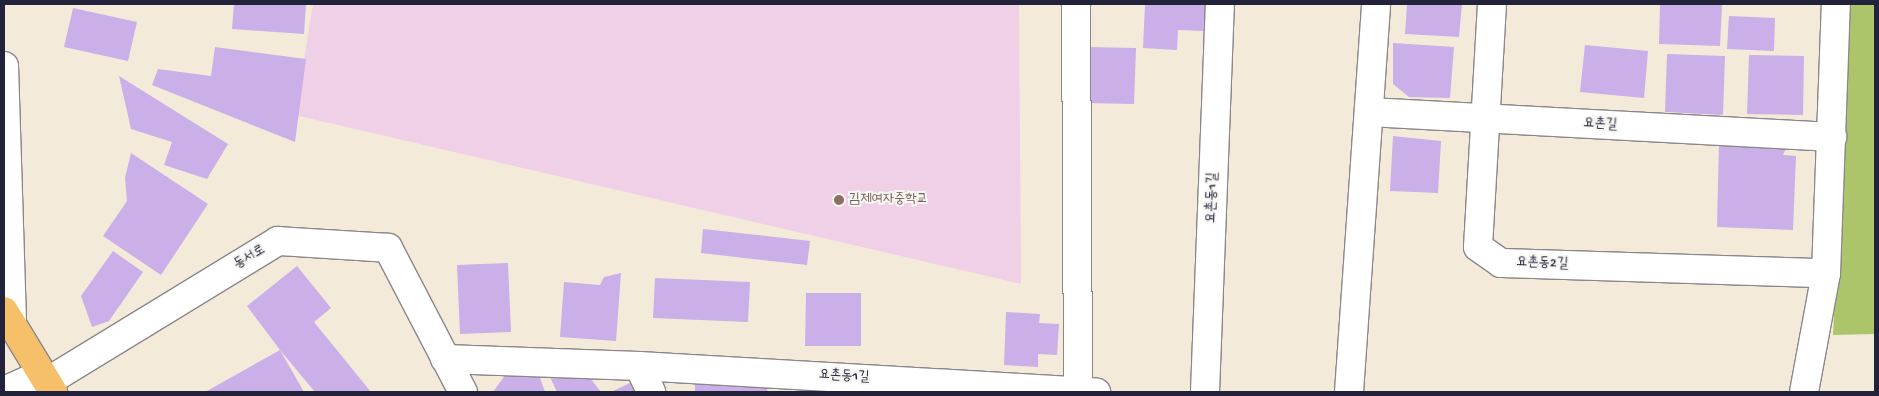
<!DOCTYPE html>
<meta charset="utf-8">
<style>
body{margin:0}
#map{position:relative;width:1879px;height:396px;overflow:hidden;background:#f4eada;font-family:"Gochi Hand","Poor Story",sans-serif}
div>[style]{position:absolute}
.built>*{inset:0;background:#efd0e7}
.green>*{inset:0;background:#adc56a}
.building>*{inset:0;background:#cbafe8}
.roads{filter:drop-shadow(1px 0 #8b868a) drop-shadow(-1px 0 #8b868a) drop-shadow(0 1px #8b868a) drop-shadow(0 -1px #8b868a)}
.minor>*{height:28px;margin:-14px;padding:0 14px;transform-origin:14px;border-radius:14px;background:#fff}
.major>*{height:28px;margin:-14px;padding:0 14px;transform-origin:14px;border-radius:14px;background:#f6c06b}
.dots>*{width:14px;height:14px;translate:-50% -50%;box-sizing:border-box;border:2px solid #f6f6f2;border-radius:50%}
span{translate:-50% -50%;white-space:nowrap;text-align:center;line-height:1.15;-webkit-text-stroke:4px #f6f6f2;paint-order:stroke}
.street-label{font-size:14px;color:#22223b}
.education-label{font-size:14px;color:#785e54}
.left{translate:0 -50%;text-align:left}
.frame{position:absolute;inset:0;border:5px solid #22223b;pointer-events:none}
</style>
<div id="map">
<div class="built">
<div style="clip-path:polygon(313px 4px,1019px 4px,1021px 284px,295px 115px)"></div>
</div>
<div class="green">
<div style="clip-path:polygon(1849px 4px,1875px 4px,1875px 334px,1833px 335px)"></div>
</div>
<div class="building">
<div style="clip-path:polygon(234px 4px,306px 4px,304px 34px,232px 29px)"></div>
<div style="clip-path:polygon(1145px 4px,1207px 4px,1205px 31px,1178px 30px,1177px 50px,1143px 48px)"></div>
<div style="clip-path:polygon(1407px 4px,1462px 4px,1459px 37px,1405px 34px)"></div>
<div style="clip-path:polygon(1660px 4px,1722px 4px,1720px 46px,1659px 44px)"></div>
<div style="clip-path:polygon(73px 8px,137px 22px,128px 61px,64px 47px)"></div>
<div style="clip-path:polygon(1729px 16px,1775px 18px,1774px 51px,1727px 49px)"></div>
<div style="clip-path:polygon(1393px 43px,1454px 47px,1450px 98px,1409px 97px,1393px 84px)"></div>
<div style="clip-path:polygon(1585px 45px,1648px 51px,1644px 98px,1580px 92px)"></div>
<div style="clip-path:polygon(215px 47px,306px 59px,295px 142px,152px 85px,158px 69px,211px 76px)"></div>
<div style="clip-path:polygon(1089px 47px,1136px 48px,1134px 104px,1087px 103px)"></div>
<div style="clip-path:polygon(1667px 54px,1725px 56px,1723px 115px,1665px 112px)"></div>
<div style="clip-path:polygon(1749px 55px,1804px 56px,1803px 115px,1747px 114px)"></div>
<div style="clip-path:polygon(119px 76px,228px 144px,207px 179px,164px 165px,172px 142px,131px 129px)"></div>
<div style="clip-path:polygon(1393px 136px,1441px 141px,1438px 193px,1390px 191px)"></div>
<div style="clip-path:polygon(1719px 142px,1788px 144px,1783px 155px,1796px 156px,1793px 230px,1717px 227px)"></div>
<div style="clip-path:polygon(131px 153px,208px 204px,161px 275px,103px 236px,127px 201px,125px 178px)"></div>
<div style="clip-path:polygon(703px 229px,810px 241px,807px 265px,701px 253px)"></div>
<div style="clip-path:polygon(113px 251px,143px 272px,109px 321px,92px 327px,81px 296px)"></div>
<div style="clip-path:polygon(508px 263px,511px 332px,460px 334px,457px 265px)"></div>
<div style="clip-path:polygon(297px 266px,331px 308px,314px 322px,371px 392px,315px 392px,280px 350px,304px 392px,205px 392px,280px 350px,247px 306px)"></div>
<div style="clip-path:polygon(621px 273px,616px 341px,560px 337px,564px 282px,600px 285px,604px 277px)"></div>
<div style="clip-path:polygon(655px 278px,750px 282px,748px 322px,653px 318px)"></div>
<div style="clip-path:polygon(806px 293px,861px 293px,861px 346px,805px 346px)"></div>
<div style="clip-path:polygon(1006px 312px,1040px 314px,1039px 323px,1059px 324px,1057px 355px,1038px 354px,1038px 367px,1004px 365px)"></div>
<div style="clip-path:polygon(508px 371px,538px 372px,545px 392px,493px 392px)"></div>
<div style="clip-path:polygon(549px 375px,590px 378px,601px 392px,557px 392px)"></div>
<div style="clip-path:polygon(695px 378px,768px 380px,767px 392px,695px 392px)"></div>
<div style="clip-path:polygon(632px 382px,636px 392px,611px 392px)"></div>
</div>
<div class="roads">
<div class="minor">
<div style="left:1076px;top:4px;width:386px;rotate:89.7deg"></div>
<div style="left:1492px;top:4px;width:243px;rotate:93.3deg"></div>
<div style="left:1478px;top:247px;width:28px;rotate:35deg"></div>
<div style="left:1501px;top:263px;width:325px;rotate:1.8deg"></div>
<div style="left:4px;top:66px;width:259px;rotate:88.2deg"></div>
<div style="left:12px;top:325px;width:9px;rotate:-153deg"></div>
<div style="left:1369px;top:112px;width:464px;rotate:3.1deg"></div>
<div style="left:445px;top:359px;width:194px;rotate:2.1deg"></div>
<div style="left:639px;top:366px;width:458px;rotate:3.3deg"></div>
<div style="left:639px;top:366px;width:29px;rotate:65deg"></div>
<div style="left:47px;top:382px;width:271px;rotate:-31.4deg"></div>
<div style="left:278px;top:241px;width:110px;rotate:3.6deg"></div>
<div style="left:388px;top:248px;width:162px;rotate:62.5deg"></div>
<div style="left:4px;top:391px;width:42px;rotate:-24.1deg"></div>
<div style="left:1205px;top:392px;width:388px;rotate:-87.8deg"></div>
<div style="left:1349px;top:392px;width:389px;rotate:-86deg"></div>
<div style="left:1804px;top:392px;width:121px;rotate:-79.5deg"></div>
<div style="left:1826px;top:273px;width:269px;rotate:-87.9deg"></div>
</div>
<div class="major">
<div style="left:4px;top:311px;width:95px;rotate:58.8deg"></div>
</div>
</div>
<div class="dots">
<div style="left:839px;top:200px;background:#8d6e63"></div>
</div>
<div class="street-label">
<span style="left:1600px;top:125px;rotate:3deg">요촌길</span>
<span style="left:1213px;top:198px;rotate:-88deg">요촌동1길</span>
<span style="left:250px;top:258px;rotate:-31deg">동서로</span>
<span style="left:1542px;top:264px;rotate:2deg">요촌동2길</span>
<span style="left:844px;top:377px;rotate:3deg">요촌동1길</span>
</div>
<div class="education-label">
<span class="left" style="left:849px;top:200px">김제여자중학교</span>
</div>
<div class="frame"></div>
</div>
